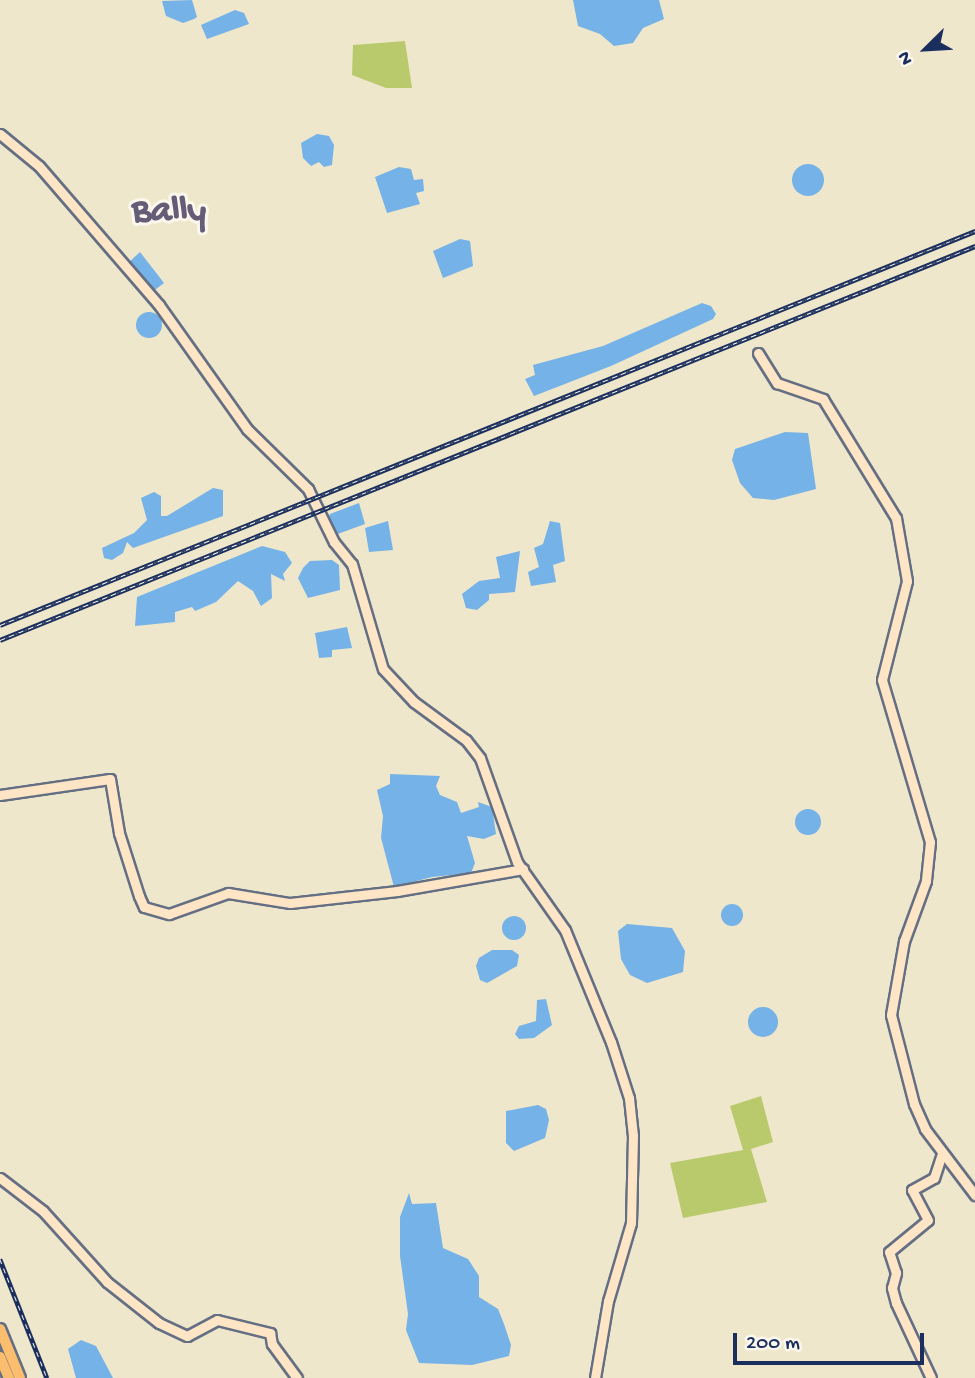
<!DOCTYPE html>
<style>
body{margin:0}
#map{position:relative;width:975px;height:1378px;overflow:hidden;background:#efe7cb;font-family:"Gochi Hand",sans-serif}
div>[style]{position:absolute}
.green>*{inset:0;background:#b9ca6d}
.water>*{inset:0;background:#74b2e7}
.round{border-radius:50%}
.roads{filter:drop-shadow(2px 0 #656f84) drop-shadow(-2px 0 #656f84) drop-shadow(0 2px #656f84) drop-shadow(0 -2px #656f84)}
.secondary>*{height:9px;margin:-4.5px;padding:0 4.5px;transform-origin:4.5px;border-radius:4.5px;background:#fde5c5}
.highway>*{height:10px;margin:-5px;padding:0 5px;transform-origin:5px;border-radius:5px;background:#fbbd6e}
.rail>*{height:4.5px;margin-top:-2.25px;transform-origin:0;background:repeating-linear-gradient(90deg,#fbf7ec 0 5px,#1b2f5e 0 10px);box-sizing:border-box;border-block:2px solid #1b2f5e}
span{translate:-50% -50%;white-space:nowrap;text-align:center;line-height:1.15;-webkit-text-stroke:6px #fbf7ec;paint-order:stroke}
.town-label{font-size:37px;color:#655d77;font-weight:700}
.north{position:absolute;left:891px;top:14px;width:70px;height:70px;-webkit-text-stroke:5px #fbf7ec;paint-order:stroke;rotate:246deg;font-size:19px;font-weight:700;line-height:28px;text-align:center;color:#1b2f5e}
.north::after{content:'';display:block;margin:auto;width:24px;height:32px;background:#1b2f5e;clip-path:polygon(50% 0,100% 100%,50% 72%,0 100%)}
.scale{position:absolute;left:733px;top:1333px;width:191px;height:32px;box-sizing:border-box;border:4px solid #1b2f5e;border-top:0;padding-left:9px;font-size:21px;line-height:24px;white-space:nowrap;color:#1b2f5e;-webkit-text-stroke:5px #fbf7ec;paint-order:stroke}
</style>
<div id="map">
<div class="green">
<div style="clip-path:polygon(405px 41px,412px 88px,386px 88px,352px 75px,353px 45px)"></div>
<div style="clip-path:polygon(761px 1096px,773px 1142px,751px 1149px,767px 1202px,683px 1218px,670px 1163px,743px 1150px,730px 1106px)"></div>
</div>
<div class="water">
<div style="clip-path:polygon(192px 0,197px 17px,194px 19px,183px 23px,166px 16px,162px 1px)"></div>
<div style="clip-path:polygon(573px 0,659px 0,664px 19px,643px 28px,633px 43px,614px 46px,600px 34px,578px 26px)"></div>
<div style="clip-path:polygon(235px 10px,244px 13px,249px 24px,207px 39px,201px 25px)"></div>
<div style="clip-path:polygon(317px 134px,329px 136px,334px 145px,332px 165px,324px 167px,319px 162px,311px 166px,303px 158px,301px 143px)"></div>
<div class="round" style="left:792px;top:164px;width:32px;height:32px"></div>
<div style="clip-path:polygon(399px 167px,411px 169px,414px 180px,423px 179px,424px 191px,416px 193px,420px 204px,387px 213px,375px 177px)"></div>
<div style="clip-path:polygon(460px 239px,470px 241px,473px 266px,443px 278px,433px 251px)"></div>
<div style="clip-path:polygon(140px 252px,164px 283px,151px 293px,128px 263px)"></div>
<div style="clip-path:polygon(702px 303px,711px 306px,716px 314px,713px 319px,611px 366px,534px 396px,525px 379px,535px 375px,533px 365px,603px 346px)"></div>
<div class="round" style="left:136px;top:312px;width:26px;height:26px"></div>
<div style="clip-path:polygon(785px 432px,808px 433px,816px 489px,774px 500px,753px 498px,740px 483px,732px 460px,735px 449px)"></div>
<div style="clip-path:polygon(213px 488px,223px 490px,223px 516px,133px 548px,127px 542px,123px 553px,112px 560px,104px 558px,102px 548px,134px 533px,147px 520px,141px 498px,154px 492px,161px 496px,161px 516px,167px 516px)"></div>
<div style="clip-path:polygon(359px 503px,365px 524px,335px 535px,328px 519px,330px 514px)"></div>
<div style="clip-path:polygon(388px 521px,393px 550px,369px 552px,365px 528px)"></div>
<div style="clip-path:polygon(550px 521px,560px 523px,565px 561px,553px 565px,556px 582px,531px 586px,528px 572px,539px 567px,534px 548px,543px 544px)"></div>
<div style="clip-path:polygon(262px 546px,285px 552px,292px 563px,283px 574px,285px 581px,271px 574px,272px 598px,261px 606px,253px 591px,238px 581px,216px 602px,195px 611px,192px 607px,175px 612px,175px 622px,135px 626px,137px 597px)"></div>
<div style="clip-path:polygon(520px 551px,515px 592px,489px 594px,489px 600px,477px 610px,466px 608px,462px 594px,479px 581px,500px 578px,496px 557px)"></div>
<div style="clip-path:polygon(332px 560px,339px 565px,340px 590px,308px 598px,298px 578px,303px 568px,310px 561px)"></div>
<div style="clip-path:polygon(347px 627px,352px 648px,332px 650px,332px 657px,319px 658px,315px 633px)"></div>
<div style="clip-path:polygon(390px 774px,440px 776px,436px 786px,440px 795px,457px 802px,461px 813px,479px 807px,478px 802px,492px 807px,496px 834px,484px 839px,467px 836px,475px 863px,471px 873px,432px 877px,394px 887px,381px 838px,383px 816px,377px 790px,390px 784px)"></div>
<div class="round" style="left:795px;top:809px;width:26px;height:26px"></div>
<div class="round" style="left:721px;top:904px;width:22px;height:22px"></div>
<div class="round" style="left:502px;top:916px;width:24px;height:24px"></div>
<div style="clip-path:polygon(627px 924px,672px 928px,685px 951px,683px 972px,647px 983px,630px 975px,621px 959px,618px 931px)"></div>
<div style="clip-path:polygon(492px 950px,512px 950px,519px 955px,517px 966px,487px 983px,480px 980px,476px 966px,479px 958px)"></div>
<div style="clip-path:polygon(546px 999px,552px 1025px,534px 1038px,519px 1039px,515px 1034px,519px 1026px,536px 1021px,537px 1000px)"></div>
<div class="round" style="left:748px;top:1007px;width:30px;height:30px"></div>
<div style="clip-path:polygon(538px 1105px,546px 1109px,549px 1120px,545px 1138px,514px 1151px,506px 1143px,506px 1111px)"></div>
<div style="clip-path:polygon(409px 1193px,412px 1204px,436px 1203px,443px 1248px,468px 1259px,479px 1276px,479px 1297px,498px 1309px,504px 1324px,511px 1345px,509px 1356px,472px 1365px,419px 1363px,406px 1330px,408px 1314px,400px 1256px,400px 1217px)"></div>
<div style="clip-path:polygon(81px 1340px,96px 1346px,113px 1378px,76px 1378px,68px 1349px)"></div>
</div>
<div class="roads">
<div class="secondary">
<div style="left:0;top:134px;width:50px;rotate:39.4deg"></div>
<div style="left:39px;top:166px;width:184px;rotate:49.2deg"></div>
<div style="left:159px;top:305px;width:152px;rotate:54.6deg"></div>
<div style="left:247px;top:429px;width:86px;rotate:44.5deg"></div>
<div style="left:308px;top:489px;width:59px;rotate:63.9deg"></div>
<div style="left:334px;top:542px;width:28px;rotate:51deg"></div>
<div style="left:352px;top:564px;width:109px;rotate:73.6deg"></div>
<div style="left:383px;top:669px;width:45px;rotate:46.8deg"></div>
<div style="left:414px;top:702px;width:64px;rotate:36.2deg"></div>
<div style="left:466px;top:740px;width:23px;rotate:52deg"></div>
<div style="left:480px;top:758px;width:110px;rotate:70.4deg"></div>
<div style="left:517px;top:862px;width:83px;rotate:54.8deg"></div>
<div style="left:565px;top:930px;width:121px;rotate:67.7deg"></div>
<div style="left:611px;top:1042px;width:59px;rotate:72.2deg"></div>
<div style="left:629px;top:1098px;width:37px;rotate:84deg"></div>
<div style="left:633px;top:1135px;width:88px;rotate:91.3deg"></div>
<div style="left:631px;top:1223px;width:81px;rotate:106.4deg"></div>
<div style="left:608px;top:1301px;width:78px;rotate:99.6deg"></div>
<div style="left:758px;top:353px;width:36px;rotate:58deg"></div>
<div style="left:777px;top:383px;width:49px;rotate:19.2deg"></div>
<div style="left:823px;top:399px;width:140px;rotate:58.5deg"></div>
<div style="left:896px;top:518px;width:64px;rotate:80.1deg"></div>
<div style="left:907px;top:581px;width:102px;rotate:104.2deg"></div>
<div style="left:882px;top:680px;width:169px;rotate:73.5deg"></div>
<div style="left:930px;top:842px;width:39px;rotate:96deg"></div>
<div style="left:926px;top:881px;width:64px;rotate:110.1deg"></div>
<div style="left:904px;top:941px;width:75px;rotate:100deg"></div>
<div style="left:891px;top:1015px;width:92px;rotate:75.5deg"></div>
<div style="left:914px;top:1104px;width:27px;rotate:66deg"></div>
<div style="left:925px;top:1129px;width:83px;rotate:52.9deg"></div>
<div style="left:0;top:795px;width:111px;rotate:-8.3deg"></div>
<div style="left:110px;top:779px;width:55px;rotate:80.5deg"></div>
<div style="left:119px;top:833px;width:66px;rotate:72.4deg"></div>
<div style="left:139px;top:896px;width:12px;rotate:66deg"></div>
<div style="left:144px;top:907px;width:26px;rotate:16deg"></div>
<div style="left:169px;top:914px;width:63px;rotate:-19.6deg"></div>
<div style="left:228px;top:893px;width:63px;rotate:9.2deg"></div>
<div style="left:290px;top:903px;width:108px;rotate:-6.4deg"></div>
<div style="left:397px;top:891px;width:128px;rotate:-9.9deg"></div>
<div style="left:0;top:1178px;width:54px;rotate:37.5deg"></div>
<div style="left:43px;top:1211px;width:96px;rotate:48deg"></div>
<div style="left:107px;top:1282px;width:66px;rotate:38.3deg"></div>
<div style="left:159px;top:1323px;width:31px;rotate:25deg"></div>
<div style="left:187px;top:1336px;width:34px;rotate:-28deg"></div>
<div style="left:217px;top:1320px;width:55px;rotate:13.8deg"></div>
<div style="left:270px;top:1333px;width:11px;rotate:80deg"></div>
<div style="left:272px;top:1344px;width:42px;rotate:53.7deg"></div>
<div style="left:931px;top:1378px;width:83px;rotate:-115deg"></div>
<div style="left:896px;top:1303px;width:16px;rotate:-105deg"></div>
<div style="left:892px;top:1288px;width:16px;rotate:-75deg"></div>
<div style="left:896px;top:1273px;width:22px;rotate:-108deg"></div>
<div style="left:889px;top:1252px;width:50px;rotate:-39.4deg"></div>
<div style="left:928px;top:1220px;width:34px;rotate:-118deg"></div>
<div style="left:912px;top:1190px;width:25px;rotate:-29deg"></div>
<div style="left:934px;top:1178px;width:26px;rotate:-72deg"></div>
</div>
<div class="highway">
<div style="left:0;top:1329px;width:53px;rotate:67.8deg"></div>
<div style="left:0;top:1357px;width:23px;rotate:67deg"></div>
</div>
</div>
<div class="rail">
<div style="left:0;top:625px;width:1052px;rotate:-22deg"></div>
<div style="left:0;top:640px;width:1052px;rotate:-22deg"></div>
<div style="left:0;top:1259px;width:128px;rotate:68.4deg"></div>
</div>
<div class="town-label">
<span style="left:169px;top:212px">Bally</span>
</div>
<div class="north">N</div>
<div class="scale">200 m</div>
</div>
